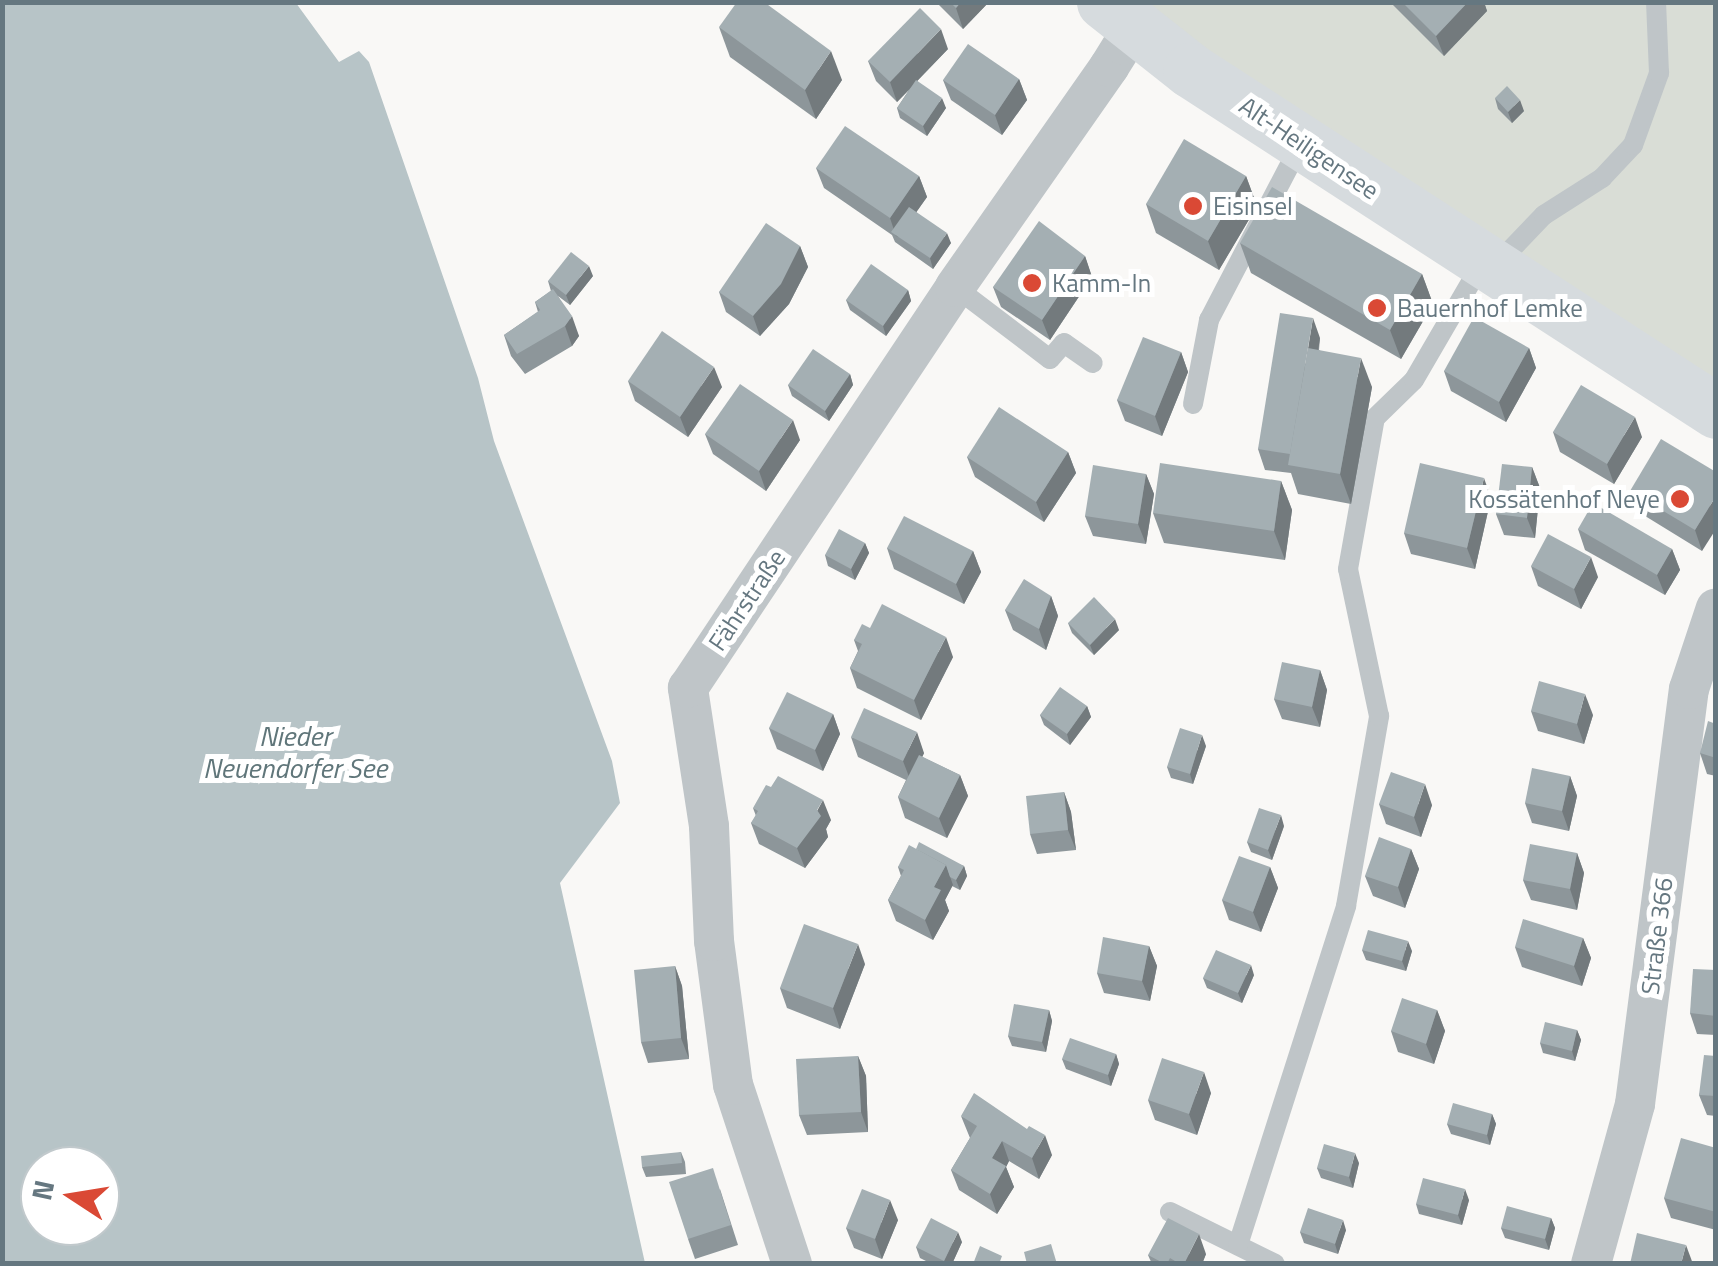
<!DOCTYPE html>
<meta charset="utf-8">
<style>
body{margin:0}
#map{position:relative;width:1718px;height:1266px;overflow:hidden;background:#f9f8f6;font-family:"Titillium Web",sans-serif}
div>[style]{position:absolute}
.green>*{inset:0;background:#d9ddd6}
.water>*{inset:0;background:#b7c4c7}
.lane>*{height:20px;margin:-10px;padding:0 10px;transform-origin:10px;border-radius:10px;background:#bfc5c8}
.street>*{height:40px;margin:-20px;padding:0 20px;transform-origin:20px;border-radius:20px;background:#bfc5c8}
.secondary>*{height:55px;margin:-27.5px;padding:0 27.5px;transform-origin:27.5px;border-radius:27.5px;background:#d6dbde}
.wall>*{inset:0;background:#8d969a}
.shaded-wall>*{inset:0;background:#737a7d}
.building>*{inset:0;background:#a4afb3}
.dots>*{width:28px;height:28px;translate:-50% -50%;box-sizing:border-box;border:5px solid #fff;border-radius:50%}
span{translate:-50% -50%;white-space:nowrap;text-align:center;line-height:1.15;-webkit-text-stroke:10px #fff;paint-order:stroke}
.street-label{font-size:25px;color:#657780}
.poi-label{font-size:25px;color:#657780}
.left{translate:0 -50%;text-align:left}
.right{translate:-100% -50%;text-align:right}
.water-label{font-size:28px;color:#60767a;font-style:italic}
.frame{position:absolute;inset:0;border:5px solid #657780;pointer-events:none}
.north{position:absolute;left:20px;top:1146px;width:100px;height:100px;box-sizing:border-box;background:#fff;border:2px solid #c1c9cc;border-radius:50%;rotate:282deg;font-size:28px;font-weight:700;line-height:40px;text-align:center;color:#657780}
.north::after{content:'';display:block;margin:auto;width:35px;height:45px;background:#da4935;clip-path:polygon(50% 0,100% 100%,50% 72%,0 100%)}
</style>
<div id="map">
<div class="green">
<div style="clip-path:polygon(1130px 3px,1715px 3px,1715px 390px)"></div>
</div>
<div class="water">
<div style="clip-path:polygon(evenodd,2px 3px,296px 3px,339px 62px,359px 51px,369px 62px,478px 378px,494px 441px,612px 761px,620px 803px,560px 883px,645px 1263px,3px 1263px,2px 3px,40px 1166px,100px 1166px,100px 1226px,40px 1226px,40px 1166px)"></div>
</div>
<div class="lane">
<div style="left:1496px;top:265px;width:69px;rotate:-46.2deg"></div>
<div style="left:1544px;top:215px;width:69px;rotate:-32.5deg"></div>
<div style="left:1602px;top:178px;width:45px;rotate:-46.8deg"></div>
<div style="left:1633px;top:145px;width:77px;rotate:-70.1deg"></div>
<div style="left:1659px;top:73px;width:71px;rotate:-92.4deg"></div>
<div style="left:955px;top:287px;width:119px;rotate:37.2deg"></div>
<div style="left:1050px;top:359px;width:21px;rotate:-49deg"></div>
<div style="left:1064px;top:343px;width:35px;rotate:35deg"></div>
<div style="left:1193px;top:404px;width:86px;rotate:-79.2deg"></div>
<div style="left:1209px;top:320px;width:197px;rotate:-62.5deg"></div>
<div style="left:1170px;top:1212px;width:117px;rotate:26.3deg"></div>
<div style="left:1238px;top:1245px;width:356px;rotate:-72.3deg"></div>
<div style="left:1346px;top:906px;width:193px;rotate:-80.1deg"></div>
<div style="left:1379px;top:716px;width:150px;rotate:-101.9deg"></div>
<div style="left:1348px;top:569px;width:153px;rotate:-79.9deg"></div>
<div style="left:1375px;top:418px;width:54px;rotate:-44.3deg"></div>
<div style="left:1414px;top:380px;width:135px;rotate:-59.8deg"></div>
</div>
<div class="street">
<div style="left:792px;top:1264px;width:188px;rotate:-108.2deg"></div>
<div style="left:733px;top:1085px;width:145px;rotate:-97.5deg"></div>
<div style="left:714px;top:941px;width:115px;rotate:-92.5deg"></div>
<div style="left:709px;top:826px;width:140px;rotate:-98.7deg"></div>
<div style="left:688px;top:688px;width:482px;rotate:-56.3deg"></div>
<div style="left:955px;top:287px;width:269px;rotate:-55deg"></div>
<div style="left:1109px;top:67px;width:26px;rotate:-58deg"></div>
<div style="left:1123px;top:45px;width:23px;rotate:-77deg"></div>
<div style="left:1591px;top:1264px;width:166px;rotate:-74.6deg"></div>
<div style="left:1635px;top:1104px;width:418px;rotate:-82.6deg"></div>
<div style="left:1689px;top:689px;width:85px;rotate:-71.6deg"></div>
</div>
<div class="secondary">
<div style="left:1104px;top:2px;width:110px;rotate:38.3deg"></div>
<div style="left:1190px;top:70px;width:627px;rotate:32.95deg"></div>
</div>
<div class="wall">
<div style="clip-path:polygon(936px 2px,989px 2px,963px 29px)"></div>
<div style="clip-path:polygon(1390px 2px,1484px 2px,1487px 11px,1444px 56px)"></div>
<div style="clip-path:polygon(719px 27px,842px 80px,816px 119px,730px 57px)"></div>
<div style="clip-path:polygon(948px 49px,917px 81px,946px 108px,927px 136px,900px 118px,897px 108px,909px 90px,897px 102px,876px 81px,868px 61px)"></div>
<div style="clip-path:polygon(1019px 79px,1027px 100px,1002px 135px,951px 100px,943px 80px)"></div>
<div style="clip-path:polygon(1495px 98px,1524px 111px,1512px 123px,1498px 109px)"></div>
<div style="clip-path:polygon(816px 168px,919px 176px,927px 197px,916px 212px,951px 243px,933px 269px,895px 242px,892px 235px,824px 188px)"></div>
<div style="clip-path:polygon(1246px 176px,1257px 206px,1219px 270px,1156px 233px,1146px 204px)"></div>
<div style="clip-path:polygon(1240px 243px,1422px 274px,1433px 304px,1401px 359px,1251px 273px)"></div>
<div style="clip-path:polygon(800px 246px,808px 267px,789px 304px,760px 336px,726px 312px,719px 292px)"></div>
<div style="clip-path:polygon(1085px 256px,1092px 277px,1050px 340px,1001px 307px,993px 287px)"></div>
<div style="clip-path:polygon(593px 276px,570px 305px,558px 296px,579px 336px,572px 346px,525px 374px,511px 356px,504px 335px,538px 312px,535px 302px,551px 291px,548px 281px)"></div>
<div style="clip-path:polygon(908px 290px,911px 301px,886px 336px,850px 310px,846px 300px)"></div>
<div style="clip-path:polygon(1320px 338px,1319px 350px,1372px 387px,1351px 504px,1298px 494px,1291px 473px,1265px 470px,1258px 449px)"></div>
<div style="clip-path:polygon(1529px 348px,1536px 368px,1506px 422px,1451px 391px,1444px 371px)"></div>
<div style="clip-path:polygon(1181px 352px,1188px 372px,1162px 436px,1125px 421px,1117px 400px)"></div>
<div style="clip-path:polygon(850px 374px,853px 385px,829px 421px,792px 396px,788px 385px)"></div>
<div style="clip-path:polygon(628px 381px,722px 387px,688px 437px,635px 401px)"></div>
<div style="clip-path:polygon(1553px 432px,1642px 437px,1614px 484px,1560px 452px)"></div>
<div style="clip-path:polygon(705px 434px,800px 440px,766px 491px,713px 454px)"></div>
<div style="clip-path:polygon(1068px 452px,1076px 473px,1044px 522px,975px 477px,967px 457px)"></div>
<div style="clip-path:polygon(1532px 467px,1540px 488px,1535px 538px,1504px 535px,1496px 514px)"></div>
<div style="clip-path:polygon(1716px 472px,1702px 551px,1637px 511px,1630px 491px)"></div>
<div style="clip-path:polygon(1146px 474px,1154px 494px,1146px 544px,1093px 536px,1085px 516px)"></div>
<div style="clip-path:polygon(1281px 481px,1292px 510px,1285px 560px,1164px 543px,1153px 513px)"></div>
<div style="clip-path:polygon(1491px 498px,1475px 569px,1411px 554px,1404px 533px)"></div>
<div style="clip-path:polygon(1578px 529px,1672px 549px,1680px 570px,1665px 595px,1585px 550px)"></div>
<div style="clip-path:polygon(865px 543px,869px 553px,855px 580px,828px 566px,825px 555px)"></div>
<div style="clip-path:polygon(887px 548px,973px 551px,981px 572px,964px 604px,894px 569px)"></div>
<div style="clip-path:polygon(1531px 566px,1598px 577px,1581px 609px,1538px 586px)"></div>
<div style="clip-path:polygon(1051px 596px,1058px 616px,1046px 650px,1013px 630px,1005px 610px)"></div>
<div style="clip-path:polygon(1068px 623px,1119px 630px,1094px 655px,1072px 633px)"></div>
<div style="clip-path:polygon(870px 628px,953px 657px,921px 720px,857px 688px,850px 668px,858px 651px,854px 640px)"></div>
<div style="clip-path:polygon(1320px 670px,1327px 690px,1320px 727px,1282px 719px,1274px 699px)"></div>
<div style="clip-path:polygon(1087px 706px,1091px 717px,1070px 745px,1044px 725px,1040px 715px)"></div>
<div style="clip-path:polygon(1531px 711px,1593px 715px,1584px 744px,1538px 731px)"></div>
<div style="clip-path:polygon(833px 714px,840px 734px,823px 771px,777px 749px,769px 728px)"></div>
<div style="clip-path:polygon(1716px 724px,1716px 776px,1707px 774px,1700px 753px)"></div>
<div style="clip-path:polygon(851px 737px,924px 753px,922px 757px,960px 775px,968px 796px,947px 838px,905px 818px,898px 797px,906px 780px,858px 757px)"></div>
<div style="clip-path:polygon(1206px 746px,1193px 784px,1171px 778px,1167px 767px)"></div>
<div style="clip-path:polygon(1570px 776px,1577px 796px,1569px 831px,1532px 823px,1525px 803px)"></div>
<div style="clip-path:polygon(1064px 792px,1071px 812px,1076px 850px,1037px 854px,1030px 834px)"></div>
<div style="clip-path:polygon(1379px 804px,1432px 805px,1421px 837px,1386px 824px)"></div>
<div style="clip-path:polygon(753px 808px,831px 820px,826px 829px,828px 837px,805px 868px,759px 844px,751px 823px,756px 816px)"></div>
<div style="clip-path:polygon(1284px 826px,1272px 860px,1251px 852px,1247px 842px)"></div>
<div style="clip-path:polygon(916px 849px,964px 866px,967px 876px,960px 890px,952px 886px,945px 900px,949px 911px,933px 940px,896px 921px,888px 900px,901px 876px,898px 867px)"></div>
<div style="clip-path:polygon(1411px 849px,1419px 869px,1405px 908px,1373px 896px,1365px 876px)"></div>
<div style="clip-path:polygon(1577px 853px,1584px 873px,1577px 910px,1531px 900px,1523px 880px)"></div>
<div style="clip-path:polygon(1270px 867px,1278px 888px,1261px 932px,1229px 920px,1222px 900px)"></div>
<div style="clip-path:polygon(1583px 938px,1591px 958px,1582px 986px,1522px 967px,1515px 947px)"></div>
<div style="clip-path:polygon(1149px 946px,1157px 966px,1150px 1001px,1104px 993px,1097px 973px)"></div>
<div style="clip-path:polygon(1362px 950px,1412px 951px,1406px 971px,1366px 960px)"></div>
<div style="clip-path:polygon(865px 964px,840px 1029px,787px 1008px,780px 988px)"></div>
<div style="clip-path:polygon(675px 966px,682px 986px,689px 1059px,648px 1063px,641px 1042px)"></div>
<div style="clip-path:polygon(1716px 970px,1716px 1035px,1697px 1034px,1690px 1013px)"></div>
<div style="clip-path:polygon(1254px 975px,1242px 1003px,1207px 988px,1203px 978px)"></div>
<div style="clip-path:polygon(1049px 1010px,1052px 1021px,1046px 1052px,1012px 1046px,1008px 1036px)"></div>
<div style="clip-path:polygon(1437px 1010px,1445px 1031px,1434px 1064px,1398px 1052px,1391px 1031px)"></div>
<div style="clip-path:polygon(1577px 1030px,1581px 1040px,1575px 1061px,1543px 1053px,1540px 1043px)"></div>
<div style="clip-path:polygon(1116px 1054px,1119px 1064px,1111px 1086px,1066px 1069px,1062px 1059px)"></div>
<div style="clip-path:polygon(858px 1056px,866px 1076px,868px 1132px,807px 1135px,799px 1115px)"></div>
<div style="clip-path:polygon(1716px 1056px,1716px 1116px,1707px 1115px,1699px 1095px)"></div>
<div style="clip-path:polygon(1211px 1093px,1197px 1135px,1155px 1120px,1148px 1100px)"></div>
<div style="clip-path:polygon(1492px 1114px,1496px 1124px,1490px 1145px,1451px 1134px,1447px 1124px)"></div>
<div style="clip-path:polygon(961px 1116px,1052px 1155px,1039px 1179px,1009px 1161px,1006px 1167px,1014px 1187px,997px 1214px,959px 1190px,951px 1170px,970px 1138px)"></div>
<div style="clip-path:polygon(1716px 1148px,1716px 1230px,1671px 1218px,1664px 1198px)"></div>
<div style="clip-path:polygon(681px 1152px,685px 1162px,686px 1174px,646px 1177px,642px 1167px)"></div>
<div style="clip-path:polygon(1359px 1163px,1353px 1188px,1321px 1178px,1317px 1168px)"></div>
<div style="clip-path:polygon(720px 1189px,738px 1245px,695px 1259px,688px 1239px)"></div>
<div style="clip-path:polygon(1469px 1200px,1462px 1225px,1419px 1214px,1416px 1204px)"></div>
<div style="clip-path:polygon(1551px 1218px,1555px 1228px,1549px 1250px,1505px 1238px,1501px 1228px)"></div>
<div style="clip-path:polygon(898px 1220px,882px 1259px,854px 1248px,846px 1228px)"></div>
<div style="clip-path:polygon(1346px 1230px,1338px 1254px,1304px 1243px,1300px 1232px)"></div>
<div style="clip-path:polygon(962px 1242px,952px 1264px,932px 1264px,920px 1258px,916px 1247px)"></div>
<div style="clip-path:polygon(1206px 1254px,1202px 1264px,1152px 1264px,1148px 1255px)"></div>
</div>
<div class="shaded-wall">
<div style="clip-path:polygon(961px 2px,989px 2px,963px 29px,956px 8px)"></div>
<div style="clip-path:polygon(1468px 2px,1484px 2px,1487px 11px,1444px 56px,1436px 36px)"></div>
<div style="clip-path:polygon(941px 29px,948px 49px,897px 102px,890px 82px)"></div>
<div style="clip-path:polygon(831px 51px,842px 80px,816px 119px,805px 90px)"></div>
<div style="clip-path:polygon(1019px 79px,1027px 100px,1002px 135px,995px 115px)"></div>
<div style="clip-path:polygon(942px 98px,946px 108px,927px 136px,923px 126px)"></div>
<div style="clip-path:polygon(1520px 100px,1524px 111px,1512px 123px,1508px 112px)"></div>
<div style="clip-path:polygon(919px 176px,927px 197px,899px 237px,896px 236px,890px 218px)"></div>
<div style="clip-path:polygon(1246px 176px,1257px 206px,1219px 270px,1208px 241px)"></div>
<div style="clip-path:polygon(947px 233px,951px 243px,933px 269px,930px 258px)"></div>
<div style="clip-path:polygon(800px 246px,808px 267px,789px 304px,760px 336px,753px 316px)"></div>
<div style="clip-path:polygon(1085px 256px,1092px 277px,1050px 340px,1042px 320px)"></div>
<div style="clip-path:polygon(589px 266px,593px 276px,570px 305px,566px 295px)"></div>
<div style="clip-path:polygon(1422px 274px,1433px 304px,1401px 359px,1390px 330px)"></div>
<div style="clip-path:polygon(908px 290px,911px 301px,886px 336px,883px 326px)"></div>
<div style="clip-path:polygon(572px 316px,579px 336px,572px 346px,565px 326px)"></div>
<div style="clip-path:polygon(1313px 318px,1320px 338px,1300px 467px,1291px 454px)"></div>
<div style="clip-path:polygon(1529px 348px,1536px 368px,1506px 422px,1499px 402px)"></div>
<div style="clip-path:polygon(1181px 352px,1188px 372px,1162px 436px,1155px 416px)"></div>
<div style="clip-path:polygon(1361px 358px,1372px 387px,1351px 504px,1340px 474px)"></div>
<div style="clip-path:polygon(714px 367px,722px 387px,688px 437px,680px 417px)"></div>
<div style="clip-path:polygon(850px 374px,853px 385px,829px 421px,825px 411px)"></div>
<div style="clip-path:polygon(1635px 417px,1642px 437px,1614px 484px,1607px 464px)"></div>
<div style="clip-path:polygon(793px 420px,800px 440px,766px 491px,759px 471px)"></div>
<div style="clip-path:polygon(1068px 452px,1076px 473px,1044px 522px,1036px 502px)"></div>
<div style="clip-path:polygon(1532px 467px,1540px 488px,1535px 538px,1527px 518px)"></div>
<div style="clip-path:polygon(1146px 474px,1154px 494px,1146px 544px,1138px 524px)"></div>
<div style="clip-path:polygon(1484px 478px,1491px 498px,1475px 569px,1467px 548px)"></div>
<div style="clip-path:polygon(1281px 481px,1292px 510px,1285px 560px,1274px 531px)"></div>
<div style="clip-path:polygon(1716px 496px,1716px 529px,1702px 551px,1695px 530px)"></div>
<div style="clip-path:polygon(865px 543px,869px 553px,855px 580px,851px 569px)"></div>
<div style="clip-path:polygon(1672px 549px,1680px 570px,1665px 595px,1657px 575px)"></div>
<div style="clip-path:polygon(973px 551px,981px 572px,964px 604px,956px 584px)"></div>
<div style="clip-path:polygon(1591px 557px,1598px 577px,1581px 609px,1574px 589px)"></div>
<div style="clip-path:polygon(1051px 596px,1058px 616px,1046px 650px,1039px 629px)"></div>
<div style="clip-path:polygon(1115px 619px,1119px 630px,1094px 655px,1090px 645px)"></div>
<div style="clip-path:polygon(946px 637px,953px 657px,921px 720px,914px 700px)"></div>
<div style="clip-path:polygon(1320px 670px,1327px 690px,1320px 727px,1312px 707px)"></div>
<div style="clip-path:polygon(1585px 694px,1593px 715px,1584px 744px,1577px 724px)"></div>
<div style="clip-path:polygon(1087px 706px,1091px 717px,1070px 745px,1067px 734px)"></div>
<div style="clip-path:polygon(833px 714px,840px 734px,823px 771px,815px 750px)"></div>
<div style="clip-path:polygon(917px 732px,924px 753px,911px 782px,903px 761px)"></div>
<div style="clip-path:polygon(1202px 735px,1206px 746px,1193px 784px,1190px 774px)"></div>
<div style="clip-path:polygon(960px 775px,968px 796px,947px 838px,939px 818px)"></div>
<div style="clip-path:polygon(1570px 776px,1577px 796px,1569px 831px,1562px 811px)"></div>
<div style="clip-path:polygon(1425px 784px,1432px 805px,1421px 837px,1414px 817px)"></div>
<div style="clip-path:polygon(1064px 792px,1071px 812px,1076px 850px,1068px 830px)"></div>
<div style="clip-path:polygon(823px 800px,831px 820px,826px 829px,828px 837px,805px 868px,797px 848px)"></div>
<div style="clip-path:polygon(1281px 815px,1284px 826px,1272px 860px,1268px 850px)"></div>
<div style="clip-path:polygon(1411px 849px,1419px 869px,1405px 908px,1398px 887px)"></div>
<div style="clip-path:polygon(1577px 853px,1584px 873px,1577px 910px,1570px 889px)"></div>
<div style="clip-path:polygon(946px 865px,953px 885px,945px 900px,949px 911px,933px 940px,925px 920px,934px 887px)"></div>
<div style="clip-path:polygon(964px 866px,967px 876px,960px 890px,956px 880px)"></div>
<div style="clip-path:polygon(1270px 867px,1278px 888px,1261px 932px,1253px 912px)"></div>
<div style="clip-path:polygon(1583px 938px,1591px 958px,1582px 986px,1574px 966px)"></div>
<div style="clip-path:polygon(1408px 941px,1412px 951px,1406px 971px,1402px 961px)"></div>
<div style="clip-path:polygon(858px 944px,865px 964px,840px 1029px,833px 1008px)"></div>
<div style="clip-path:polygon(1149px 946px,1157px 966px,1150px 1001px,1142px 981px)"></div>
<div style="clip-path:polygon(1251px 965px,1254px 975px,1242px 1003px,1238px 993px)"></div>
<div style="clip-path:polygon(675px 966px,682px 986px,689px 1059px,681px 1038px)"></div>
<div style="clip-path:polygon(1049px 1010px,1052px 1021px,1046px 1052px,1042px 1042px)"></div>
<div style="clip-path:polygon(1437px 1010px,1445px 1031px,1434px 1064px,1426px 1044px)"></div>
<div style="clip-path:polygon(1577px 1030px,1581px 1040px,1575px 1061px,1572px 1051px)"></div>
<div style="clip-path:polygon(1116px 1054px,1119px 1064px,1111px 1086px,1108px 1075px)"></div>
<div style="clip-path:polygon(858px 1056px,866px 1076px,868px 1132px,861px 1112px)"></div>
<div style="clip-path:polygon(1204px 1072px,1211px 1093px,1197px 1135px,1189px 1114px)"></div>
<div style="clip-path:polygon(1492px 1114px,1496px 1124px,1490px 1145px,1487px 1135px)"></div>
<div style="clip-path:polygon(1045px 1135px,1052px 1155px,1039px 1179px,1032px 1158px)"></div>
<div style="clip-path:polygon(1002px 1141px,1009px 1161px,1006px 1167px,1014px 1187px,997px 1214px,990px 1194px,992px 1158px)"></div>
<div style="clip-path:polygon(1355px 1153px,1359px 1163px,1353px 1188px,1349px 1177px)"></div>
<div style="clip-path:polygon(1465px 1189px,1469px 1200px,1462px 1225px,1458px 1215px)"></div>
<div style="clip-path:polygon(890px 1200px,898px 1220px,882px 1259px,875px 1239px)"></div>
<div style="clip-path:polygon(1551px 1218px,1555px 1228px,1549px 1250px,1545px 1239px)"></div>
<div style="clip-path:polygon(1343px 1220px,1346px 1230px,1338px 1254px,1335px 1244px)"></div>
<div style="clip-path:polygon(958px 1232px,962px 1242px,952px 1264px,945px 1264px,944px 1261px)"></div>
<div style="clip-path:polygon(1199px 1234px,1206px 1254px,1202px 1264px,1184px 1264px)"></div>
<div style="clip-path:polygon(1686px 1245px,1693px 1264px,1681px 1264px)"></div>
</div>
<div class="building">
<div style="clip-path:polygon(737px 2px,764px 2px,831px 51px,805px 90px,719px 27px)"></div>
<div style="clip-path:polygon(950px 2px,961px 2px,956px 8px)"></div>
<div style="clip-path:polygon(1402px 2px,1468px 2px,1436px 36px)"></div>
<div style="clip-path:polygon(920px 8px,941px 29px,890px 82px,868px 61px)"></div>
<div style="clip-path:polygon(968px 44px,1019px 79px,995px 115px,943px 80px)"></div>
<div style="clip-path:polygon(916px 80px,942px 98px,923px 126px,897px 108px)"></div>
<div style="clip-path:polygon(1507px 86px,1520px 100px,1508px 112px,1495px 98px)"></div>
<div style="clip-path:polygon(845px 126px,919px 176px,890px 218px,816px 168px)"></div>
<div style="clip-path:polygon(1184px 139px,1246px 176px,1208px 241px,1146px 204px)"></div>
<div style="clip-path:polygon(1272px 187px,1422px 274px,1390px 330px,1240px 243px)"></div>
<div style="clip-path:polygon(909px 207px,947px 233px,930px 258px,891px 232px)"></div>
<div style="clip-path:polygon(1039px 221px,1085px 256px,1042px 320px,993px 287px)"></div>
<div style="clip-path:polygon(766px 223px,800px 246px,781px 284px,753px 316px,719px 292px)"></div>
<div style="clip-path:polygon(571px 252px,589px 266px,566px 295px,548px 281px)"></div>
<div style="clip-path:polygon(871px 264px,908px 290px,883px 326px,846px 300px)"></div>
<div style="clip-path:polygon(553px 289px,572px 316px,565px 326px,517px 354px,504px 335px,540px 310px,535px 302px)"></div>
<div style="clip-path:polygon(1280px 313px,1313px 318px,1290px 454px,1258px 449px)"></div>
<div style="clip-path:polygon(1474px 317px,1529px 348px,1499px 402px,1444px 371px)"></div>
<div style="clip-path:polygon(662px 331px,714px 367px,680px 417px,628px 381px)"></div>
<div style="clip-path:polygon(1143px 337px,1181px 352px,1155px 416px,1117px 400px)"></div>
<div style="clip-path:polygon(1308px 348px,1361px 358px,1340px 474px,1288px 465px)"></div>
<div style="clip-path:polygon(813px 349px,850px 374px,825px 411px,788px 385px)"></div>
<div style="clip-path:polygon(740px 384px,793px 420px,759px 471px,705px 434px)"></div>
<div style="clip-path:polygon(1581px 385px,1635px 417px,1607px 464px,1553px 432px)"></div>
<div style="clip-path:polygon(999px 407px,1068px 452px,1036px 502px,967px 457px)"></div>
<div style="clip-path:polygon(1661px 439px,1716px 472px,1716px 496px,1695px 530px,1630px 491px)"></div>
<div style="clip-path:polygon(1160px 463px,1281px 481px,1274px 531px,1153px 513px)"></div>
<div style="clip-path:polygon(1420px 463px,1484px 478px,1467px 548px,1404px 533px)"></div>
<div style="clip-path:polygon(1502px 464px,1532px 467px,1527px 518px,1496px 514px)"></div>
<div style="clip-path:polygon(1093px 465px,1146px 474px,1138px 524px,1085px 516px)"></div>
<div style="clip-path:polygon(1593px 503px,1672px 549px,1657px 575px,1578px 529px)"></div>
<div style="clip-path:polygon(904px 516px,973px 551px,956px 584px,887px 548px)"></div>
<div style="clip-path:polygon(839px 529px,865px 543px,851px 569px,825px 555px)"></div>
<div style="clip-path:polygon(1548px 534px,1591px 557px,1574px 589px,1531px 566px)"></div>
<div style="clip-path:polygon(1024px 579px,1051px 596px,1039px 629px,1005px 610px)"></div>
<div style="clip-path:polygon(1094px 597px,1115px 619px,1090px 645px,1068px 623px)"></div>
<div style="clip-path:polygon(882px 604px,946px 637px,914px 700px,850px 668px,862px 644px,854px 640px,862px 624px,870px 628px)"></div>
<div style="clip-path:polygon(1282px 662px,1320px 670px,1312px 707px,1274px 699px)"></div>
<div style="clip-path:polygon(1539px 681px,1585px 694px,1577px 724px,1531px 711px)"></div>
<div style="clip-path:polygon(1060px 687px,1087px 706px,1067px 734px,1040px 715px)"></div>
<div style="clip-path:polygon(787px 692px,833px 714px,815px 750px,769px 728px)"></div>
<div style="clip-path:polygon(864px 708px,917px 732px,903px 761px,851px 737px)"></div>
<div style="clip-path:polygon(1708px 721px,1716px 724px,1716px 758px,1700px 753px)"></div>
<div style="clip-path:polygon(1180px 728px,1202px 735px,1190px 774px,1167px 767px)"></div>
<div style="clip-path:polygon(919px 755px,960px 775px,939px 818px,898px 797px)"></div>
<div style="clip-path:polygon(1532px 768px,1570px 776px,1562px 811px,1525px 803px)"></div>
<div style="clip-path:polygon(1391px 772px,1425px 784px,1414px 817px,1379px 804px)"></div>
<div style="clip-path:polygon(778px 776px,823px 800px,817px 810px,821px 816px,797px 848px,751px 823px,758px 811px,753px 808px,766px 785px,771px 787px)"></div>
<div style="clip-path:polygon(1064px 792px,1068px 830px,1030px 834px,1026px 796px)"></div>
<div style="clip-path:polygon(1259px 808px,1281px 815px,1268px 850px,1247px 842px)"></div>
<div style="clip-path:polygon(1379px 837px,1411px 849px,1398px 887px,1365px 876px)"></div>
<div style="clip-path:polygon(919px 842px,964px 866px,956px 880px,950px 877px,946px 865px,916px 849px)"></div>
<div style="clip-path:polygon(1530px 844px,1577px 853px,1570px 889px,1523px 880px)"></div>
<div style="clip-path:polygon(909px 845px,946px 865px,934px 887px,941px 890px,925px 920px,888px 900px,904px 870px,898px 867px)"></div>
<div style="clip-path:polygon(1239px 856px,1270px 867px,1253px 912px,1222px 900px)"></div>
<div style="clip-path:polygon(1523px 919px,1583px 938px,1574px 966px,1515px 947px)"></div>
<div style="clip-path:polygon(804px 924px,858px 944px,833px 1008px,780px 988px)"></div>
<div style="clip-path:polygon(1368px 930px,1408px 941px,1402px 961px,1362px 950px)"></div>
<div style="clip-path:polygon(1103px 937px,1149px 946px,1142px 981px,1097px 973px)"></div>
<div style="clip-path:polygon(1216px 950px,1251px 965px,1238px 993px,1203px 978px)"></div>
<div style="clip-path:polygon(675px 966px,681px 1038px,641px 1042px,634px 970px)"></div>
<div style="clip-path:polygon(1693px 969px,1716px 970px,1716px 1016px,1690px 1013px)"></div>
<div style="clip-path:polygon(1402px 998px,1437px 1010px,1426px 1044px,1391px 1031px)"></div>
<div style="clip-path:polygon(1014px 1004px,1049px 1010px,1042px 1042px,1008px 1036px)"></div>
<div style="clip-path:polygon(1545px 1022px,1577px 1030px,1572px 1051px,1540px 1043px)"></div>
<div style="clip-path:polygon(1070px 1038px,1116px 1054px,1108px 1075px,1062px 1059px)"></div>
<div style="clip-path:polygon(1704px 1055px,1716px 1056px,1716px 1096px,1699px 1095px)"></div>
<div style="clip-path:polygon(858px 1056px,861px 1112px,799px 1115px,796px 1059px)"></div>
<div style="clip-path:polygon(1162px 1058px,1204px 1072px,1189px 1114px,1148px 1100px)"></div>
<div style="clip-path:polygon(974px 1093px,1027px 1129px,1029px 1126px,1045px 1135px,1032px 1158px,1002px 1141px,992px 1158px,1006px 1166px,990px 1194px,951px 1170px,977px 1126px,961px 1116px)"></div>
<div style="clip-path:polygon(1453px 1103px,1492px 1114px,1487px 1135px,1447px 1124px)"></div>
<div style="clip-path:polygon(1681px 1138px,1716px 1148px,1716px 1212px,1664px 1198px)"></div>
<div style="clip-path:polygon(1324px 1144px,1355px 1153px,1349px 1177px,1317px 1168px)"></div>
<div style="clip-path:polygon(681px 1152px,682px 1163px,642px 1167px,641px 1156px)"></div>
<div style="clip-path:polygon(713px 1168px,731px 1225px,688px 1239px,669px 1182px)"></div>
<div style="clip-path:polygon(1423px 1178px,1465px 1189px,1458px 1215px,1416px 1204px)"></div>
<div style="clip-path:polygon(862px 1189px,890px 1200px,875px 1239px,846px 1228px)"></div>
<div style="clip-path:polygon(1507px 1206px,1551px 1218px,1545px 1239px,1501px 1228px)"></div>
<div style="clip-path:polygon(1308px 1208px,1343px 1220px,1335px 1244px,1300px 1232px)"></div>
<div style="clip-path:polygon(931px 1218px,958px 1232px,944px 1261px,916px 1247px)"></div>
<div style="clip-path:polygon(1168px 1218px,1199px 1234px,1184px 1264px,1180px 1264px,1170px 1258px,1167px 1264px,1165px 1264px,1148px 1255px)"></div>
<div style="clip-path:polygon(1637px 1233px,1686px 1245px,1681px 1264px,1630px 1264px)"></div>
<div style="clip-path:polygon(1051px 1244px,1057px 1264px,1027px 1264px,1024px 1252px)"></div>
<div style="clip-path:polygon(980px 1246px,1002px 1256px,999px 1264px,973px 1264px)"></div>
</div>
<div class="dots">
<div style="left:1193px;top:206px;background:#da4935"></div>
<div style="left:1032px;top:283px;background:#da4935"></div>
<div style="left:1377px;top:308px;background:#da4935"></div>
<div style="left:1680px;top:499px;background:#da4935"></div>
</div>
<div class="street-label">
<span style="left:1309px;top:148px;rotate:34deg">Alt-Heiligensee</span>
<span style="left:747px;top:600px;rotate:-56deg">Fährstraße</span>
<span style="left:1657px;top:936px;rotate:-83deg">Straße 366</span>
</div>
<div class="poi-label">
<span class="left" style="left:1213px;top:206px">Eisinsel</span>
<span class="left" style="left:1052px;top:283px">Kamm-In</span>
<span class="left" style="left:1397px;top:308px">Bauernhof Lemke</span>
<span class="right" style="left:1660px;top:499px">Kossätenhof Neye</span>
</div>
<div class="water-label">
<span style="left:295px;top:752px">Nieder<br>Neuendorfer See</span>
</div>
<div class="frame"></div>
<div class="north">N</div>
</div>
